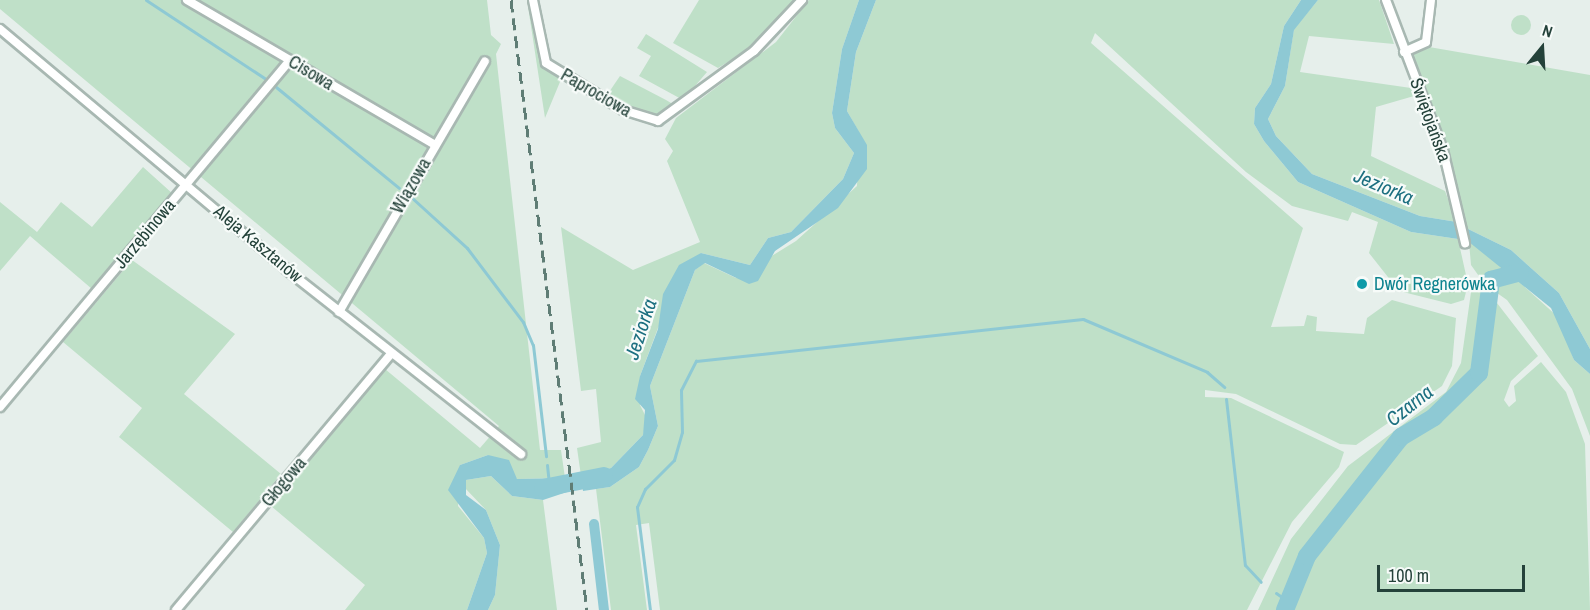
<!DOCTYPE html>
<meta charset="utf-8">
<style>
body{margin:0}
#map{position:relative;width:1590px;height:610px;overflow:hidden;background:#e6efeb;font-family:"Archivo Narrow",sans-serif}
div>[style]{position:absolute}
.green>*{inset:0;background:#bfe0c8}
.round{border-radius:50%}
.water>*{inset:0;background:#8ec9d4}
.stream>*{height:3px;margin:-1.5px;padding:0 1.5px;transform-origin:1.5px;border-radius:1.5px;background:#8ec9d4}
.canal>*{height:10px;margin:-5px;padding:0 5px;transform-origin:5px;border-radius:5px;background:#8ec9d4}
.river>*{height:18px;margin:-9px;padding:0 9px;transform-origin:9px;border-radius:9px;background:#8ec9d4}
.roads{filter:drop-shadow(2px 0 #a8b8b2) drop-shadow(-2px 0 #a8b8b2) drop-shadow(0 2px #a8b8b2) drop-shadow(0 -2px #a8b8b2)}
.minor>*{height:8px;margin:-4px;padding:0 4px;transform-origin:4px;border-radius:4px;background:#fff}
.rail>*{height:3px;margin-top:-1.5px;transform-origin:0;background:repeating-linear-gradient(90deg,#5f7d75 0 12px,transparent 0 18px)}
.dots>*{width:16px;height:16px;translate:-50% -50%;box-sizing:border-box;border:3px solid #f7fbf9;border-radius:50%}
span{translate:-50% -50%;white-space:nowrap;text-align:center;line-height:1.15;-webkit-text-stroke:4.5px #f7fbf9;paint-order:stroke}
.street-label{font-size:18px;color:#24423a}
.culture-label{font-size:18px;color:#0d838f}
.left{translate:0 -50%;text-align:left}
.water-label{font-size:20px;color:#1c6f80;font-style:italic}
.north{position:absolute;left:1512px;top:18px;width:60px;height:60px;-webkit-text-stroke:4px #f7fbf9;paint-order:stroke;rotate:18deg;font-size:16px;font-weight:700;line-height:24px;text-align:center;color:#24423a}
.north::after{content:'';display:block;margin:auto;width:21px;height:27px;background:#24423a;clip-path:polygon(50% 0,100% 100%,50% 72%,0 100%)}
.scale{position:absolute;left:1377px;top:565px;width:148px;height:27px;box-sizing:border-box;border:3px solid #24423a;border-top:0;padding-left:8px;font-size:18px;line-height:21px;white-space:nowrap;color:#24423a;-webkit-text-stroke:4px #f7fbf9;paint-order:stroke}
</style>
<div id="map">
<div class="green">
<div style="clip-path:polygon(0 0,487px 0,491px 35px,501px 44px,496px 54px,540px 450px,561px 450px,565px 478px,517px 479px,488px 455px,460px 465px,458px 506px,484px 538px,487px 553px,467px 610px,345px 610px,365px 585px,271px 506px,385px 369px,480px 448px,499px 426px,0 9px)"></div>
<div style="clip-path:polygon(527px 0,544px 63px,562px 77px,545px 118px)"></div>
<div style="clip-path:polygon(699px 0,796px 0,756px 45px,718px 68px,673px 43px)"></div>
<div style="clip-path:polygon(809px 0,859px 0,842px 49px,832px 113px,835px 128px,854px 153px,843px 179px,791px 232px,768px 238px,750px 265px,701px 253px,658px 328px,640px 376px,640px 405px,647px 419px,643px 435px,611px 468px,581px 476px,577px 448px,601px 442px,596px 389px,581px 391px,561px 227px,633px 270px,700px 242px,667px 161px,673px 151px,665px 139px,676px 118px,776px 42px)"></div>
<div style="clip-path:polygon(876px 0,1301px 0,1284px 26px,1271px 84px,1255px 108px,1254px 124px,1264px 141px,1298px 182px,1411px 232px,1458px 239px,1468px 284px,1464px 300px,1451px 304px,1399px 291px,1369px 253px,1378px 222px,1352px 212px,1348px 221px,1292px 206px,1246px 172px,1095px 33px,1091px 43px,1303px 228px,1271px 327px,1304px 326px,1307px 315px,1317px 317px,1316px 331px,1364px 334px,1367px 318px,1392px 300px,1456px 318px,1452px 366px,1442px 386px,1356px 445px,1340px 444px,1236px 394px,1205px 390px,1205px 397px,1231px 398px,1344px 452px,1339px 467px,1292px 522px,1247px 610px,660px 610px,649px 523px,636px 525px,647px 610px,611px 610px,596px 489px,610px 487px,639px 467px,648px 450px,658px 426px,650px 386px,695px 270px,704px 263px,736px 278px,796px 241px,857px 186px,859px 132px,847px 111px,856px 52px)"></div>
<div style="clip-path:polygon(1318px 0,1379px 0,1394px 44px,1309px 36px,1300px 72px,1411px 88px,1414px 96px,1376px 107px,1371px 156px,1445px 191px,1457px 222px,1420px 216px,1312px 174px,1276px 136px,1268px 119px,1285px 86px,1294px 29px)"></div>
<div class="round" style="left:1511px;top:15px;width:20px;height:20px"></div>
<div style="clip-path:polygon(646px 34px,707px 72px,683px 100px,639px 76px,651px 56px,637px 48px)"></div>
<div style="clip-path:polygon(1429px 47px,1590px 75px,1590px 349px,1559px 293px,1511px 250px,1466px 228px,1451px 161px,1410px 61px,1410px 55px)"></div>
<div style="clip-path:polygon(620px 76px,666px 100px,676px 106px,662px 116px,633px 111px,607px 95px)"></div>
<div style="clip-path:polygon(143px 167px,173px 194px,92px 289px,30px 236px,0 271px,0 202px,37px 232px,61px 202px,92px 227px)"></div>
<div style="clip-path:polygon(1469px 242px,1490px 255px,1509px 270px,1491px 275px,1486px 286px,1471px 265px)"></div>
<div style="clip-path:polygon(132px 260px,235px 334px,184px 394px,281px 474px,233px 532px,119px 437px,142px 408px,63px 342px)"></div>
<div style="clip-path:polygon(1473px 278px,1486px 291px,1483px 352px,1479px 367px,1461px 384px,1468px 387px,1484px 372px,1493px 320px,1490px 294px,1538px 356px,1511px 381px,1504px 400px,1509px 407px,1516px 401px,1514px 386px,1541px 362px,1566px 392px,1585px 444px,1590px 610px,1258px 610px,1291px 539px,1348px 466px,1446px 392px,1461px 363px)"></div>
<div style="clip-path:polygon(1496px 279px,1516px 279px,1558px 317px,1574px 360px,1590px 374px,1590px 436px,1572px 389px,1507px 300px,1490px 288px)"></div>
<div style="clip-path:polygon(491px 476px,512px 496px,543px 500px,557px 610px,488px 610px,495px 595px,500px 545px,486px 510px,464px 487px,466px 480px)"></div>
</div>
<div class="water">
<div style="clip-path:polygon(859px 0,876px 0,856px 52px,847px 111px,867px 145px,867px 169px,838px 208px,775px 251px,758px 281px,749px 284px,705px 263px,695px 270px,650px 386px,658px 426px,648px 450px,639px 467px,610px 487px,583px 491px,581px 476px,611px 468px,643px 435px,645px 410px,635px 399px,640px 376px,658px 329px,663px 294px,679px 265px,701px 253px,750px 265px,768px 238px,791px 232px,843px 179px,854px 153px,835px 128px,832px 113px,842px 49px)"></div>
<div style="clip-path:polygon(1301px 0,1318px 0,1294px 30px,1285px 86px,1268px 119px,1276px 136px,1312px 174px,1420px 216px,1457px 222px,1458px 239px,1411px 232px,1298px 182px,1264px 141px,1254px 124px,1255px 108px,1271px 84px,1284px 26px)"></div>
<div style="clip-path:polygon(1466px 228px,1511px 250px,1559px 293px,1590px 349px,1590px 374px,1574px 360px,1551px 308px,1469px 242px)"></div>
<div style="clip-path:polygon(488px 455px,509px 460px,517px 479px,565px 478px,567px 492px,543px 500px,512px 496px,491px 476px,466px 480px,466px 495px,486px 510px,500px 545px,495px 595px,488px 610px,467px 610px,487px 553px,484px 538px,448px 490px,460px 465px)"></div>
</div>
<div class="stream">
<div style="left:146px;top:0;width:144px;rotate:33.4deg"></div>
<div style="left:276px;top:87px;width:159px;rotate:39.4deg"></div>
<div style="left:411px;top:197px;width:76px;rotate:42.3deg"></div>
<div style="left:467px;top:248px;width:93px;rotate:52.9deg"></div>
<div style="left:523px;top:322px;width:25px;rotate:67deg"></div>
<div style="left:533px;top:345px;width:112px;rotate:83.3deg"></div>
<div style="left:1226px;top:399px;width:167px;rotate:83.5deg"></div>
<div style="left:1245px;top:565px;width:23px;rotate:47deg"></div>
<div style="left:547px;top:465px;width:19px;rotate:84deg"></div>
<div style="left:1276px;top:593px;width:11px;rotate:34deg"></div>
<div style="left:650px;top:610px;width:104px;rotate:-97.2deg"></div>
<div style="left:637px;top:507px;width:20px;rotate:-66deg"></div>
<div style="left:645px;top:489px;width:41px;rotate:-45deg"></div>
<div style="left:674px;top:460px;width:29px;rotate:-74deg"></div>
<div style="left:682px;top:432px;width:42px;rotate:-91.4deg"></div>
<div style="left:681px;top:390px;width:33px;rotate:-63deg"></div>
<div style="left:696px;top:361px;width:389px;rotate:-6.2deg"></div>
<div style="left:1083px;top:319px;width:135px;rotate:23.1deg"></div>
<div style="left:1207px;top:372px;width:23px;rotate:41deg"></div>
</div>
<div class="canal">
<div style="left:594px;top:524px;width:87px;rotate:83.4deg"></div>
</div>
<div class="river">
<div style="left:543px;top:488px;width:62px;rotate:-11.1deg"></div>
<div style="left:1285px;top:610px;width:58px;rotate:-67.8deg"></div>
<div style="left:1307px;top:556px;width:152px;rotate:-51.7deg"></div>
<div style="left:1401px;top:437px;width:39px;rotate:-31deg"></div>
<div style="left:1434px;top:417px;width:63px;rotate:-44.4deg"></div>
<div style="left:1479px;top:373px;width:94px;rotate:-82.6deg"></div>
<div style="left:1491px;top:280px;width:30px;rotate:-15deg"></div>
</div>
<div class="roads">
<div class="minor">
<div style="left:187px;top:0;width:287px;rotate:30.3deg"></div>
<div style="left:533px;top:0;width:64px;rotate:78.3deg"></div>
<div style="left:546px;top:63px;width:90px;rotate:31.4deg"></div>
<div style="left:623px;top:110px;width:37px;rotate:17deg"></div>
<div style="left:658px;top:121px;width:119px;rotate:-36.1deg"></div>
<div style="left:754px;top:51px;width:70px;rotate:-46.7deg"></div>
<div style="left:1386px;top:0;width:160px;rotate:69.2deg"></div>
<div style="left:1443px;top:150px;width:96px;rotate:76.7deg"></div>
<div style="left:0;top:29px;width:375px;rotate:40deg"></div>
<div style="left:287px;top:270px;width:298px;rotate:38.2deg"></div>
<div style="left:1404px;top:52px;width:24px;rotate:-24deg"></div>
<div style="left:1426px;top:42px;width:42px;rotate:-83.2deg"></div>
<div style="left:339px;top:312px;width:290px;rotate:-59.8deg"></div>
<div style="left:0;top:407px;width:452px;rotate:-50.1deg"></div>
<div style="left:176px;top:610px;width:334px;rotate:-50deg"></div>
</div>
</div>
<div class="rail">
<div style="left:511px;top:0;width:615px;rotate:82.9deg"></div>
</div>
<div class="dots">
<div style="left:1362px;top:284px;background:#0f9aa8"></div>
</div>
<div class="street-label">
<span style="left:311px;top:73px;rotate:31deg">Cisowa</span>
<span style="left:596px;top:93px;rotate:30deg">Paprociowa</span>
<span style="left:1430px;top:120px;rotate:70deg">Świętojańska</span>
<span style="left:411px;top:186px;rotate:-60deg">Wiązowa</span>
<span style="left:145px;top:234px;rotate:-50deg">Jarzębinowa</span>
<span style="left:258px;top:244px;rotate:40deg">Aleja Kasztanów</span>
<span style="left:284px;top:482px;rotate:-50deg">Głogowa</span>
</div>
<div class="culture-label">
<span class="left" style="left:1374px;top:284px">Dwór Regnerówka</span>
</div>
<div class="water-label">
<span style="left:1384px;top:186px;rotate:23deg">Jeziorka</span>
<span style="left:640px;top:329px;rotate:-72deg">Jeziorka</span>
<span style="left:1409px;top:405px;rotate:-38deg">Czarna</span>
</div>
<div class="north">N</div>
<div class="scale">100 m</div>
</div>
